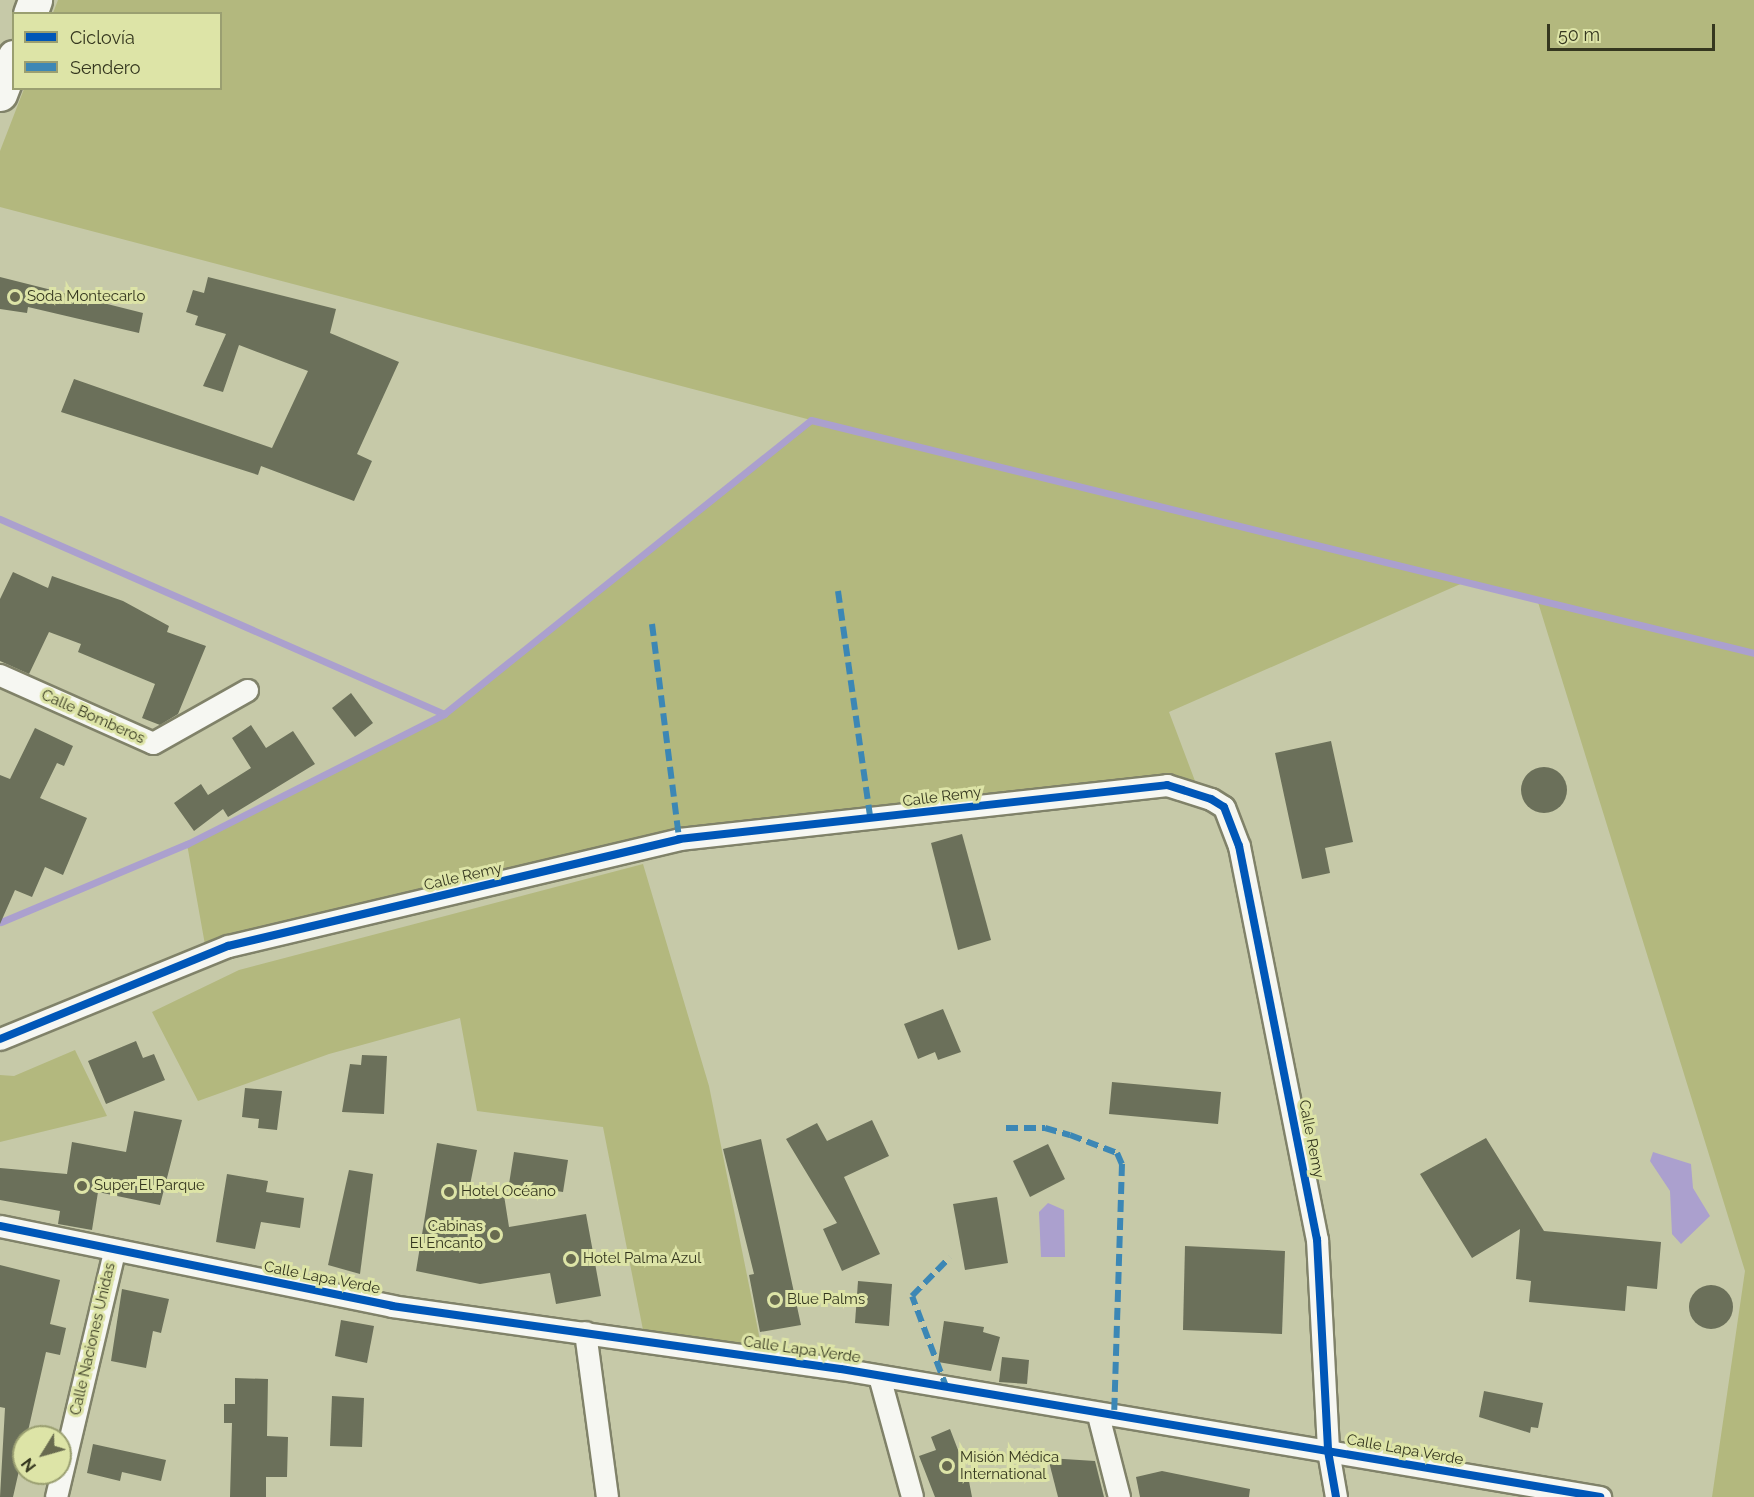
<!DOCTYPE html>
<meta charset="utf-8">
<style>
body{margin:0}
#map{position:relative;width:1754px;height:1497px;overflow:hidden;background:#c6c9a8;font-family:Raleway,sans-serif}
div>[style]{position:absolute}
.green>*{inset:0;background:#b3b87e}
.water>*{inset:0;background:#aba0ce}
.stream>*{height:7px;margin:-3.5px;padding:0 3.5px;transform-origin:3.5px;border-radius:3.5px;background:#aba0ce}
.building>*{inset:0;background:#6b705a}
.round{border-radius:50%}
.roads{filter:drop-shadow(2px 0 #808269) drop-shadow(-2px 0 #808269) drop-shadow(0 2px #808269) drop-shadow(0 -2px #808269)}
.street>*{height:21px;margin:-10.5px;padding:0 10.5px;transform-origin:10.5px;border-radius:10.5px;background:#f6f7f2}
.highway>*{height:33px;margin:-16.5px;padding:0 16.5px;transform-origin:16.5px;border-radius:16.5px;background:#f6f7f2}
.quiet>*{height:6px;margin-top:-3px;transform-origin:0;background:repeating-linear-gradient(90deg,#3c87b5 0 12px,transparent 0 18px)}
.cycleway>*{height:8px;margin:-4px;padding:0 4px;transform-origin:4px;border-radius:4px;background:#0057b8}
.dots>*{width:16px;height:16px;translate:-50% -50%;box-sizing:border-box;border:3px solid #dde4a7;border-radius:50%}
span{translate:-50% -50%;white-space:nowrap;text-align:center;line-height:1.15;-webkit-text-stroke:6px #dde4a7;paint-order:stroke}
.poi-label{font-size:15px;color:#35371f}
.left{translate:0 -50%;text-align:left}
.right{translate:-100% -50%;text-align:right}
.street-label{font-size:15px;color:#35371f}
.legend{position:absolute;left:12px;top:12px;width:210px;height:78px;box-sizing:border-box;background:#dde4a7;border:2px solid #9a9f71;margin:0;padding:8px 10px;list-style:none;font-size:18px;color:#35371f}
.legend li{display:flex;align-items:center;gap:12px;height:30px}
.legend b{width:30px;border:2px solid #9a9f71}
.north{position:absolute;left:12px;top:1425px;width:60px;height:60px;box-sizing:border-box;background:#dde4a7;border:2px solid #9a9f71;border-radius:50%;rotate:233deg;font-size:16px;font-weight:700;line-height:24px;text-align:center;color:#35371f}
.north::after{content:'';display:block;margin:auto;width:21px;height:27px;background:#686a4f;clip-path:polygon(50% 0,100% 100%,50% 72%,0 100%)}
.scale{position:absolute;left:1547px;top:24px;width:168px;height:27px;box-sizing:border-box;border:3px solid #35371f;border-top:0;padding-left:8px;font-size:18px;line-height:21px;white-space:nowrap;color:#35371f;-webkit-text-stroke:4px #dde4a7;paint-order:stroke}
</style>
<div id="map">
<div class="green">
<div style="clip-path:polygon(58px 0,1754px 0,1754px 1497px,1712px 1497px,1745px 1271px,1537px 599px,1465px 582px,1169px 712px,1195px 781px,807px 836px,689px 837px,207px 956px,187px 844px,444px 714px,811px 420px,0 207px,0 151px,24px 89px,220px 88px,220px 14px,53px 13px)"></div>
<div style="clip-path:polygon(643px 864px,709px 1086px,762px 1350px,644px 1335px,603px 1127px,477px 1111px,460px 1018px,329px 1054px,198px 1101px,152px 1012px,239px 970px)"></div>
<div style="clip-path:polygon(75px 1050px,107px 1116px,0 1142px,0 1075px,14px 1076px)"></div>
</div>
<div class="water">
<div style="clip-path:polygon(1653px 1152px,1691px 1164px,1693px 1188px,1710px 1216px,1681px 1244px,1672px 1234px,1670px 1191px,1650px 1161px)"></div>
<div style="clip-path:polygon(1048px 1203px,1064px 1210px,1065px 1257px,1041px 1257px,1039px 1212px)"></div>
</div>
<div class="stream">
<div style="left:0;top:519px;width:485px;rotate:23.7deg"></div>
<div style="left:1px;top:922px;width:202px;rotate:-22.8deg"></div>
<div style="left:187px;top:844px;width:288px;rotate:-26.8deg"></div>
<div style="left:444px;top:714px;width:470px;rotate:-38.7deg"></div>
<div style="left:811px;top:420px;width:971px;rotate:13.88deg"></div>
</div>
<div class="building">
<div style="clip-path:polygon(0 277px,143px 313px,139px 333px,28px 307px,27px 313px,0 309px)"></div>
<div style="clip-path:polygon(208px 277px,336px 309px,330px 333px,399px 362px,357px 454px,372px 461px,354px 501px,261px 466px,258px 475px,61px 412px,74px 379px,272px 448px,308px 371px,239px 345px,223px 392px,203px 386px,226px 334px,195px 325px,198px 316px,186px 312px,193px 290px,204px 293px)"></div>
<div style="clip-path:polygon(13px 572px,48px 588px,52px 576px,123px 601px,169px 626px,167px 632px,206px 646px,178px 714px,160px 725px,142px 718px,155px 684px,78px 652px,81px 644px,49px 632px,29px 674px,0 661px,0 599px)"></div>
<div style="clip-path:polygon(351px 693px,373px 723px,355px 737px,332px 708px)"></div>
<div style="clip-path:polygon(251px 725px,266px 748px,293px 731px,315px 764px,228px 817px,223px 809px,194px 831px,174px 803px,201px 784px,208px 795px,251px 768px,232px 738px)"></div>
<div style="clip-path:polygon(35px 728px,73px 746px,64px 766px,57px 763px,40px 798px,87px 818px,63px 875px,45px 867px,32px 897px,15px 890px,0 924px,0 775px,10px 779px)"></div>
<div style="clip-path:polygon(1331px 741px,1353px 842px,1325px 848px,1330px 873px,1302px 879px,1275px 753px)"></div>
<div class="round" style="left:1521px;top:767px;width:46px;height:46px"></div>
<div style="clip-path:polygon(962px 834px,991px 940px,958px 950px,931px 843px)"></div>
<div style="clip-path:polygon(943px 1009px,961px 1052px,938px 1060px,935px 1052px,918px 1059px,904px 1024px)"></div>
<div style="clip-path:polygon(136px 1041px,143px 1058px,154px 1054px,165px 1080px,106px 1104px,88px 1061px)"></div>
<div style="clip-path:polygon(362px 1055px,387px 1056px,384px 1114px,342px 1112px,350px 1064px,361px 1065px)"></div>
<div style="clip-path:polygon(1112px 1082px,1221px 1092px,1218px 1124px,1109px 1114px)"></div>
<div style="clip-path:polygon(245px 1088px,282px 1091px,277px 1130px,258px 1128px,259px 1119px,242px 1117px)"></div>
<div style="clip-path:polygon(134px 1111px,182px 1120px,160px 1205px,98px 1192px,92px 1230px,58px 1224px,60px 1211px,0 1200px,0 1168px,67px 1174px,72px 1142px,126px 1152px)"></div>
<div style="clip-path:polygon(872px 1120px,889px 1156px,844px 1177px,880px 1254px,842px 1271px,823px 1229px,837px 1223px,786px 1139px,817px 1123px,827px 1141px)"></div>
<div style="clip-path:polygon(1486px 1138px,1544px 1231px,1661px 1242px,1657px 1289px,1627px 1286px,1625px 1311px,1529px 1302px,1531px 1281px,1516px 1279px,1520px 1229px,1472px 1258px,1420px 1174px)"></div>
<div style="clip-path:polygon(761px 1139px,801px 1325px,760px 1332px,749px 1275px,754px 1274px,723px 1149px)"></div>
<div style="clip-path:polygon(437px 1143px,477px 1150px,468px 1195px,503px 1189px,509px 1227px,586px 1214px,601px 1296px,556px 1304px,550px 1273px,480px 1284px,416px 1271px)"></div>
<div style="clip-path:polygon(1048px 1144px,1065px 1179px,1030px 1197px,1013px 1161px)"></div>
<div style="clip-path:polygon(514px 1152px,568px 1160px,563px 1192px,509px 1184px)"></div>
<div style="clip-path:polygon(349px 1170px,373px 1174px,360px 1274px,328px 1265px)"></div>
<div style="clip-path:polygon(227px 1174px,268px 1181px,266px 1192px,304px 1198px,300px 1228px,261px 1222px,255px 1249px,216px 1242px)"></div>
<div style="clip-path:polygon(997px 1197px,1008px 1263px,965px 1270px,953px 1204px)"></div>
<div style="clip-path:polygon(1185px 1246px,1285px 1251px,1282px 1334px,1183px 1330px)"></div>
<div style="clip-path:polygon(0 1265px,60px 1280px,50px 1324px,66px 1328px,60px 1355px,46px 1352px,13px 1497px,0 1497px,5px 1408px,0 1407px)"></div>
<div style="clip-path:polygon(858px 1281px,892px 1284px,889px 1326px,855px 1323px)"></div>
<div class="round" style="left:1689px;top:1285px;width:44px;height:44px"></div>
<div style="clip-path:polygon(122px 1289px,169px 1299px,161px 1333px,153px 1331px,146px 1368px,111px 1361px)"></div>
<div style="clip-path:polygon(341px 1320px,374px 1326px,367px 1363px,335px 1356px)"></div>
<div style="clip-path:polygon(944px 1321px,984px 1327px,983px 1332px,1000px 1337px,991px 1371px,938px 1362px)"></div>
<div style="clip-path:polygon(1002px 1357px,1029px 1360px,1027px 1384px,999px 1382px)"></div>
<div style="clip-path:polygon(235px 1378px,268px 1379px,267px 1436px,288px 1437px,287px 1477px,266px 1477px,266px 1497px,230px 1497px,232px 1423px,224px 1423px,224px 1404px,235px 1404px)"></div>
<div style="clip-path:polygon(1484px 1391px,1543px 1403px,1538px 1428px,1531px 1427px,1530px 1433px,1479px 1417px)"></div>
<div style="clip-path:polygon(332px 1396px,364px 1398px,362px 1447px,330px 1446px)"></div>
<div style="clip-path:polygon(950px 1429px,968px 1476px,972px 1497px,935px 1497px,919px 1456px,936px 1450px,931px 1437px)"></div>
<div style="clip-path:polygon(93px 1444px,166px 1460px,161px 1481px,122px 1472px,120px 1481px,87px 1473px)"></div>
<div style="clip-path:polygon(1048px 1458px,1095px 1461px,1104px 1497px,1058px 1497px)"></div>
<div style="clip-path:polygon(1162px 1471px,1250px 1489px,1249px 1497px,1140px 1497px,1136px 1477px)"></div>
</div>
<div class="roads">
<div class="street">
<div style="left:0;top:675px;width:167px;rotate:24deg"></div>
<div style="left:153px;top:743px;width:108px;rotate:-29.4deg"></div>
<div style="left:0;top:1039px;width:246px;rotate:-22.2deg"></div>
<div style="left:228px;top:946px;width:464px;rotate:-13.3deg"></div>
<div style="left:679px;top:839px;width:491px;rotate:-6.3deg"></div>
<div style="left:1167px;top:785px;width:46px;rotate:17.7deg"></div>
<div style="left:1211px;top:799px;width:15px;rotate:32deg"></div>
<div style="left:1224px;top:807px;width:42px;rotate:69deg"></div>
<div style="left:1239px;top:846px;width:401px;rotate:78.8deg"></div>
<div style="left:1317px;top:1239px;width:212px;rotate:87deg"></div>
<div style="left:1328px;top:1451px;width:47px;rotate:80.1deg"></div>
<div style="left:0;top:1226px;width:400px;rotate:11.5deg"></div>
<div style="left:392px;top:1306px;width:453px;rotate:8deg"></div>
<div style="left:841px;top:1369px;width:770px;rotate:9.57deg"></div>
<div style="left:585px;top:1332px;width:166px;rotate:82.4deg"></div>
<div style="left:879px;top:1376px;width:125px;rotate:74.7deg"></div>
<div style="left:1098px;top:1415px;width:85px;rotate:75.6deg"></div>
<div style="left:56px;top:1497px;width:253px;rotate:-76.7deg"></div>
</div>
<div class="highway">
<div style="left:30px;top:14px;width:15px;rotate:-70deg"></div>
<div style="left:0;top:94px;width:40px;rotate:-69deg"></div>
</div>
</div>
<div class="quiet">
<div style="left:838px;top:591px;width:226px;rotate:81.9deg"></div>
<div style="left:652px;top:624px;width:217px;rotate:82.8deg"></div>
<div style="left:1006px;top:1128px;width:39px"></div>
<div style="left:1045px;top:1128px;width:26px;rotate:16deg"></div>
<div style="left:1070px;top:1135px;width:50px;rotate:21deg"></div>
<div style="left:1117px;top:1153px;width:12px;rotate:66deg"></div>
<div style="left:1122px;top:1164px;width:254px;rotate:91.8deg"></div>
<div style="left:947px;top:1389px;width:99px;rotate:-110.6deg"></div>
<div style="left:912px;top:1296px;width:54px;rotate:-45.7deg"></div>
</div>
<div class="cycleway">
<div style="left:0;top:1039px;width:246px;rotate:-22.2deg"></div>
<div style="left:228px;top:946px;width:464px;rotate:-13.3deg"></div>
<div style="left:679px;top:839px;width:491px;rotate:-6.3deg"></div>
<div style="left:1167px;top:785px;width:46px;rotate:17.7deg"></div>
<div style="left:1211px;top:799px;width:15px;rotate:32deg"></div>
<div style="left:1224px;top:807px;width:42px;rotate:69deg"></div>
<div style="left:1239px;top:846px;width:401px;rotate:78.8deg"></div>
<div style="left:1317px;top:1239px;width:212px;rotate:87deg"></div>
<div style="left:1328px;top:1451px;width:47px;rotate:80.1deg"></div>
<div style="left:0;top:1226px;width:400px;rotate:11.5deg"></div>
<div style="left:392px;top:1306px;width:453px;rotate:8deg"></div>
<div style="left:841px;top:1369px;width:770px;rotate:9.57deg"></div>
</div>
<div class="dots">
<div style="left:15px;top:297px;background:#686a4f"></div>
<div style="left:82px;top:1186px;background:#686a4f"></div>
<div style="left:449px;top:1192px;background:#686a4f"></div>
<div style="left:495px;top:1235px;background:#686a4f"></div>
<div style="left:571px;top:1259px;background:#686a4f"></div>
<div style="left:775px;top:1300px;background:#686a4f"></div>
<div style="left:947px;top:1466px;background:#686a4f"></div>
</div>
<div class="poi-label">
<span class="left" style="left:27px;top:297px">Soda Montecarlo</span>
<span class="left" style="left:94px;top:1186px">Super El Parque</span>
<span class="left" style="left:461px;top:1192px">Hotel Océano</span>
<span class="right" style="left:483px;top:1235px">Cabinas<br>El Encanto</span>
<span class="left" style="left:583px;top:1259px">Hotel Palma Azul</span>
<span class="left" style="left:787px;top:1300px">Blue Palms</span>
<span class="left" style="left:960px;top:1466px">Misión Médica<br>International</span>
</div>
<div class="street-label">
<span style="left:93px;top:717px;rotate:24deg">Calle Bomberos</span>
<span style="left:942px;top:797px;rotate:-7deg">Calle Remy</span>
<span style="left:463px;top:877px;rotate:-13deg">Calle Remy</span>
<span style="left:1311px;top:1139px;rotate:79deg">Calle Remy</span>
<span style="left:322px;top:1278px;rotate:11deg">Calle Lapa Verde</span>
<span style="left:93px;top:1339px;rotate:-77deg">Calle Naciones Unidas</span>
<span style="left:802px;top:1350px;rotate:8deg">Calle Lapa Verde</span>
<span style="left:1405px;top:1450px;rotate:10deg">Calle Lapa Verde</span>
</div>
<ul class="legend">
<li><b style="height:8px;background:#0057b8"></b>Ciclovía</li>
<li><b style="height:8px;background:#3c87b5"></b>Sendero</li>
</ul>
<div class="north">N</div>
<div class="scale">50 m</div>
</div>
